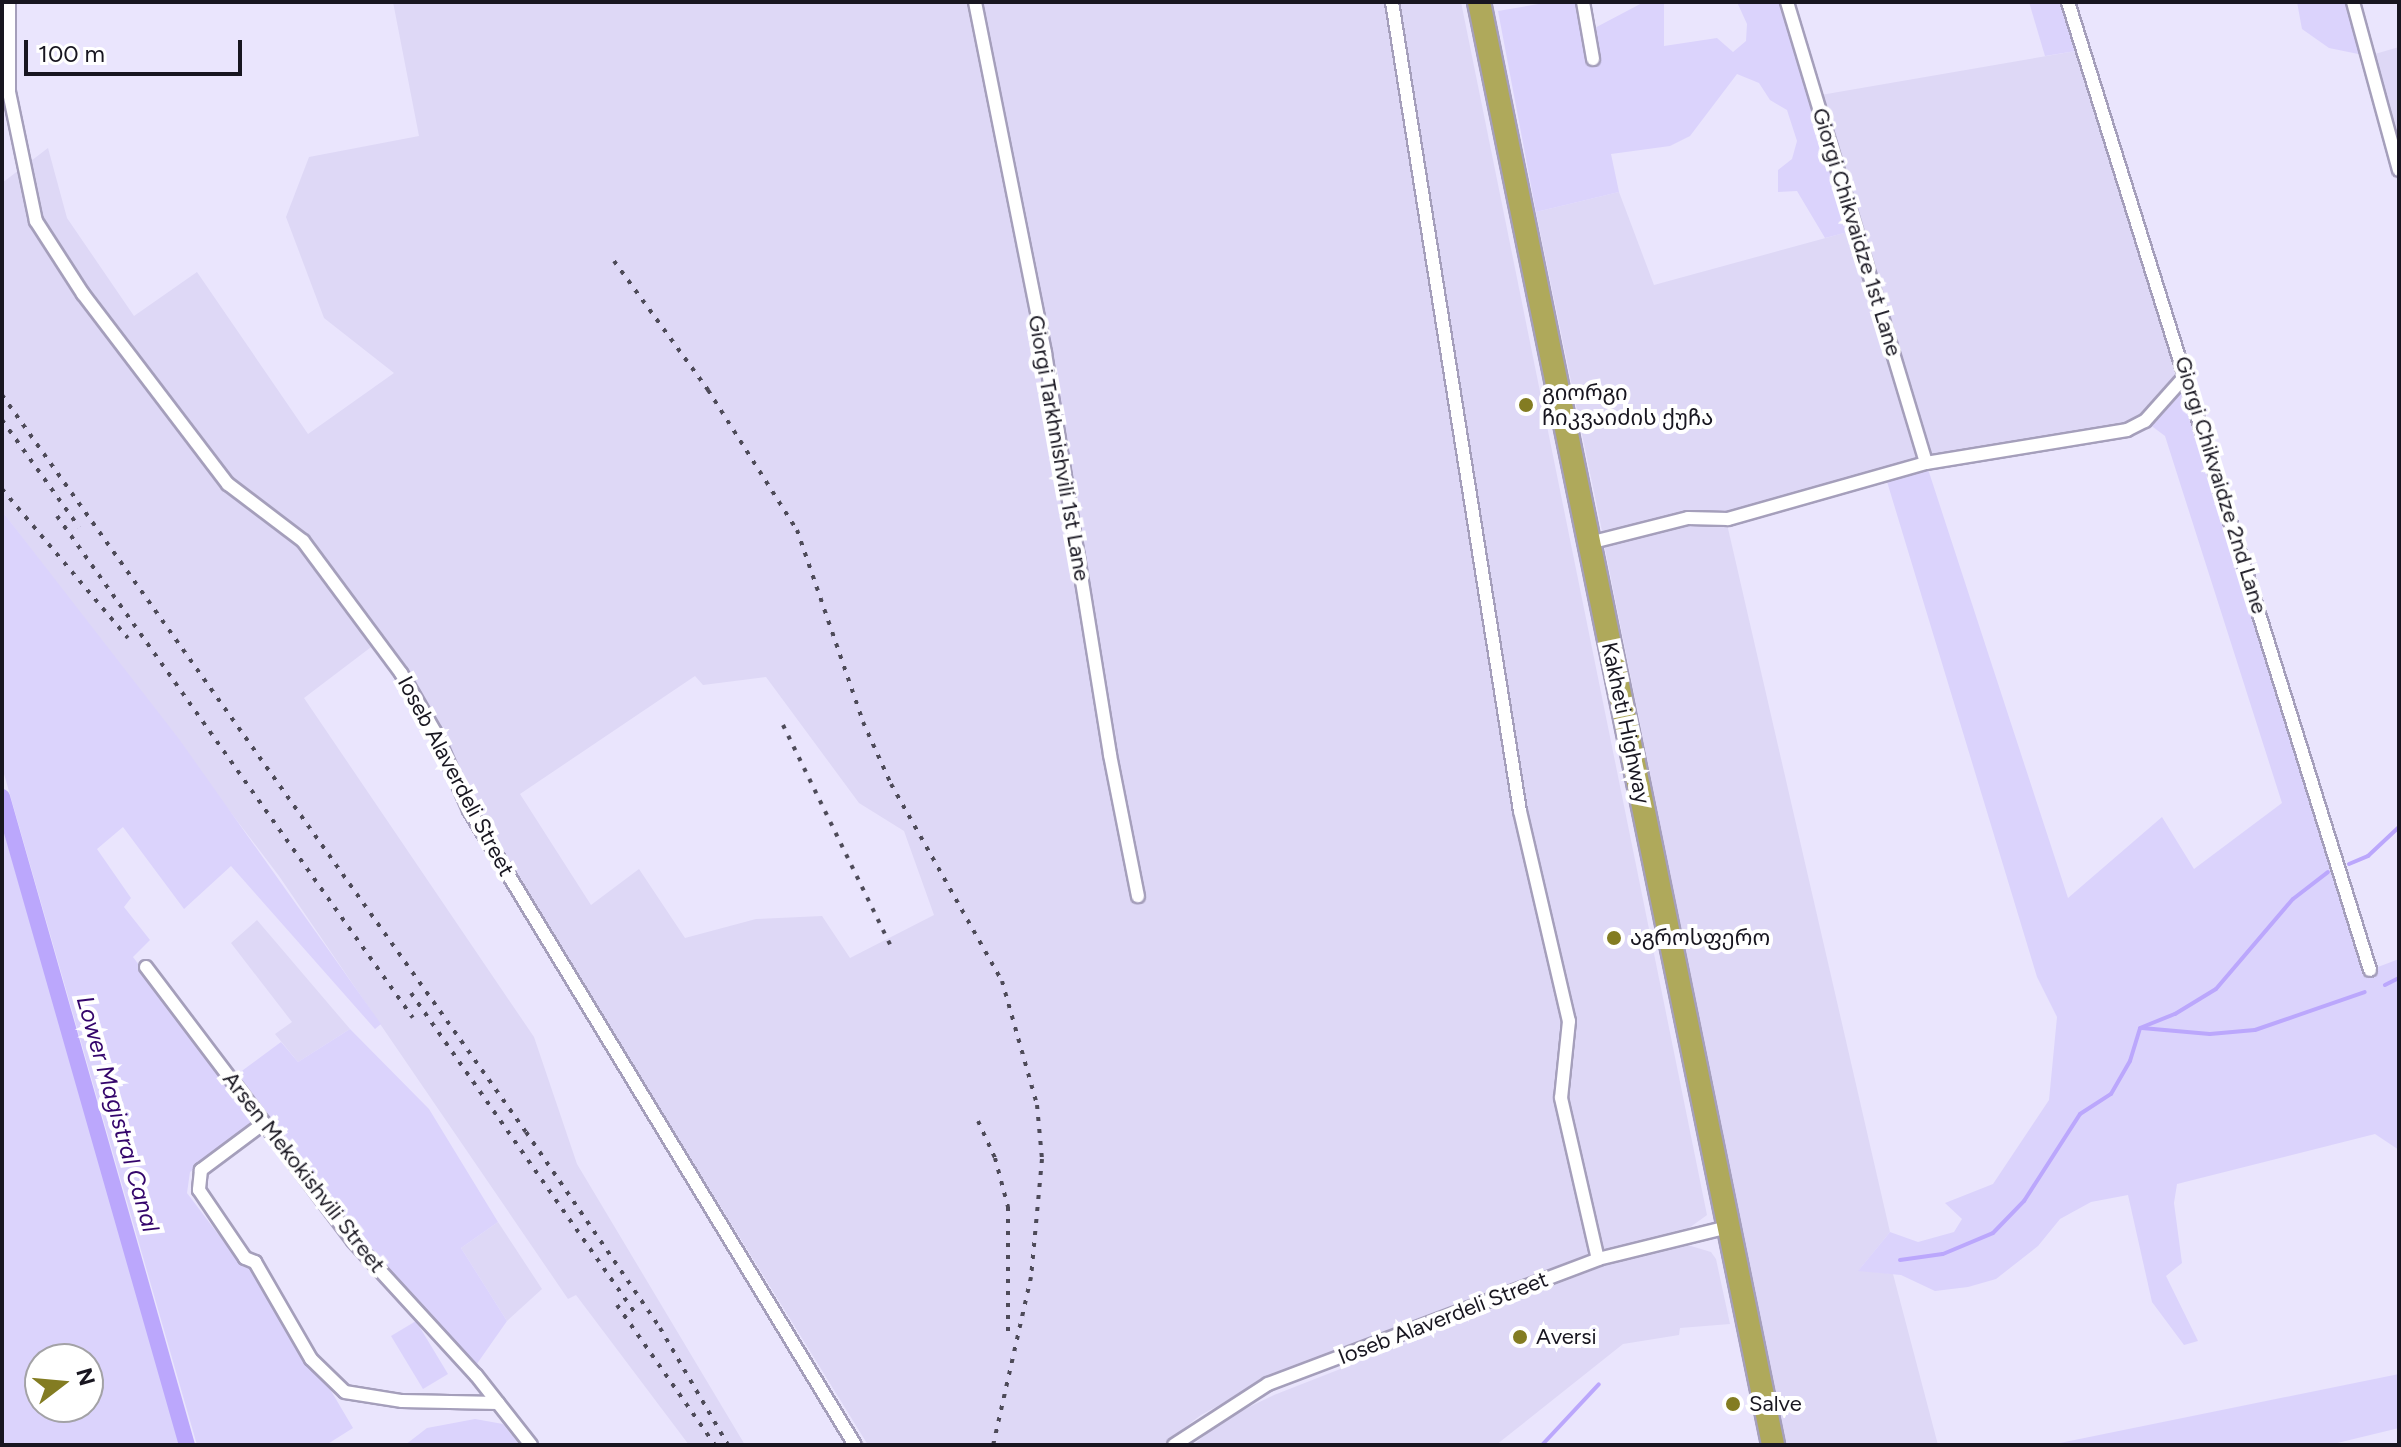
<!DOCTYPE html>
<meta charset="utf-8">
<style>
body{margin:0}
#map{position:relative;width:2401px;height:1447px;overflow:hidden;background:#eae5fd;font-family:Figtree,"Noto Sans Georgian",sans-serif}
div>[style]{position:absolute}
.built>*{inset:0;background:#ded8f6}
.green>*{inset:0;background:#dbd3fc}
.stream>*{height:4px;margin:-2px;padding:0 2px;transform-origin:2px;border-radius:2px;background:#bba7fc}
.canal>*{height:16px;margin:-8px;padding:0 8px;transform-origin:8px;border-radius:8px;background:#bba7fc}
.roads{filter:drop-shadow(2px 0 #a59fbb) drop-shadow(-2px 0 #a59fbb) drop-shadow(0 2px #a59fbb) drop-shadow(0 -2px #a59fbb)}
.street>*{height:12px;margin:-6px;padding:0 6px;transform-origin:6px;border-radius:6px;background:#fff}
.highway>*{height:22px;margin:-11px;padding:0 11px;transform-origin:11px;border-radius:11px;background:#afa95b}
.rail>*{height:4px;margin-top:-2px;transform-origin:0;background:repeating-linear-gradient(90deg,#4d4a58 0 4px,transparent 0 12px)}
.dots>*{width:22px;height:22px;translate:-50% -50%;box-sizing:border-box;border:4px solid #fff;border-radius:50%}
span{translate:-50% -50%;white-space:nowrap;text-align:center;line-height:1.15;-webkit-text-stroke:8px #fff;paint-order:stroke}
.street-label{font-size:22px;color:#181620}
.poi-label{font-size:22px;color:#181620}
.left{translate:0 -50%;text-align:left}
.water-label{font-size:24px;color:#34056b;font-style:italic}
.frame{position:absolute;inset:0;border:4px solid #181620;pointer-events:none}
.north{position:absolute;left:24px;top:1343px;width:80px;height:80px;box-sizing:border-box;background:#fff;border:2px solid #a3a2a6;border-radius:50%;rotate:74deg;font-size:22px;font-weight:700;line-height:32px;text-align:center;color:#181620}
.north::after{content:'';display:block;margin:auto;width:28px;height:36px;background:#837c22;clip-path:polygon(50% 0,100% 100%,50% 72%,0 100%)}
.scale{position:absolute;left:24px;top:40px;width:218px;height:36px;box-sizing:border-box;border:4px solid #181620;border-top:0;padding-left:10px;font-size:24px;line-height:28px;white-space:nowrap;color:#181620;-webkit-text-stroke:6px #fff;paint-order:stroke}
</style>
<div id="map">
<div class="built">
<div style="clip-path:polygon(evenodd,393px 2px,1461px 2px,1707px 1215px,1689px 1228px,1603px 1251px,1266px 1380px,1201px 1415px,1162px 1445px,868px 1445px,476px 811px,440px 733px,383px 638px,304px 698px,534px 1037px,577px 1164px,745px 1445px,689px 1445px,576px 1295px,568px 1299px,279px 876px,2px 511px,2px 183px,48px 148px,67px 218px,134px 316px,197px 272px,308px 434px,394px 373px,324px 318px,286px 217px,309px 157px,419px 136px,393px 2px,695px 676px,703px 685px,766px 677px,859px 803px,904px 831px,934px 915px,850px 958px,822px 916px,756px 919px,685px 938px,639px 869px,591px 905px,520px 794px,695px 676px)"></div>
<div style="clip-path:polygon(2399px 47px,2399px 170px,2368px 56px)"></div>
<div style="clip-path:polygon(2082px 50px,2187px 374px,2145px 421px,1926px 463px,1728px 519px,1688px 518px,1603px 536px,1536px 212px,1619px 192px,1654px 285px,1855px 230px,1815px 96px)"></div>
<div style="clip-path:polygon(1688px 523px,1727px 524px,1890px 1232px,1859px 1270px,1893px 1274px,1938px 1445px,1785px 1445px,1604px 544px)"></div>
<div style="clip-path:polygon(257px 920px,350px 1029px,298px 1062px,275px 1034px,292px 1022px,231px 943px)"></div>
<div style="clip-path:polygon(498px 1222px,542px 1289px,507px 1321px,461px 1248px)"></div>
<div style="clip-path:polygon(1681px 1243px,1711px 1252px,1716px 1259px,1730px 1324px,1680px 1328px,1679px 1335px,1623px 1344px,1496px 1445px,1193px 1445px,1226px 1418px,1274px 1395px,1606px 1265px)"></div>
</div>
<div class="green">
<div style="clip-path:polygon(1550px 2px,1583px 2px,1589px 31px,1644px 2px,1664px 2px,1664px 46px,1717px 38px,1733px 52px,1746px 41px,1747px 24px,1737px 2px,1787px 2px,1856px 230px,1825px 238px,1797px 191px,1778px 192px,1778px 170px,1792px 159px,1797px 141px,1787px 110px,1770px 100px,1759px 83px,1737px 74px,1690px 136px,1670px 146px,1611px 154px,1619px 192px,1536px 212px,1498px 11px)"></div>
<div style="clip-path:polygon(2029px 2px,2068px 2px,2082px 50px,2045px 56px)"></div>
<div style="clip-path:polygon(2297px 2px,2353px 2px,2368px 56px,2329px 48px,2302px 29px)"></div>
<div style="clip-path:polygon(2187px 374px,2370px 970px,2399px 959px,2399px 1150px,2375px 1134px,2177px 1184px,2174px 1203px,2182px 1263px,2166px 1276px,2198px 1341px,2184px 1345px,2152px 1302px,2128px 1195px,2091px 1202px,2060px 1219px,2038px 1246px,1996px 1279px,1968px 1287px,1935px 1291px,1901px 1275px,1858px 1271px,1890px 1232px,1918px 1242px,1954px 1232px,1962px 1219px,1945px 1203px,1993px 1184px,2049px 1100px,2057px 1017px,2037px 977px,1885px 475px,1926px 463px,2068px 898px,2162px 817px,2194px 869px,2282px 803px,2165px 436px,2145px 421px)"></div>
<div style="clip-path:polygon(2px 511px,179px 739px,381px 1024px,375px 1029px,231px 866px,184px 909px,123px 827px,97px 849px,131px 898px,124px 907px,150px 940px,133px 957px,256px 1120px,190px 1172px,187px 1193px,237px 1259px,251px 1265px,307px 1365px,327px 1384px,353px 1428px,326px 1445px,197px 1445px,2px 767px)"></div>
<div style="clip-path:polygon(evenodd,2px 825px,181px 1445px,2px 1445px,2px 825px,40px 1359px,88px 1359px,88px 1407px,40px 1407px,40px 1359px)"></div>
<div style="clip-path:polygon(350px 1029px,429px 1109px,498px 1222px,461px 1248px,507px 1321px,474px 1368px,370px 1255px,235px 1076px,281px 1042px,298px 1062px)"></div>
<div style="clip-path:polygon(416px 1321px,448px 1374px,423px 1389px,391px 1336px)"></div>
<div style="clip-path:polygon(2399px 1374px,2399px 1428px,2329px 1445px,2050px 1445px)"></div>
<div style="clip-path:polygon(475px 1419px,503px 1424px,520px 1445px,405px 1445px,427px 1428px)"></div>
</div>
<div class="stream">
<div style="left:2349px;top:864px;width:21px;rotate:-23deg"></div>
<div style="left:2368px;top:856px;width:42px;rotate:-43.1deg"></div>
<div style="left:2385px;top:985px;width:16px;rotate:-27deg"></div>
<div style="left:2142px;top:1028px;width:68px;rotate:5deg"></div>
<div style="left:2210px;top:1034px;width:45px;rotate:-5.1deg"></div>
<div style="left:2255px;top:1030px;width:116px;rotate:-19.1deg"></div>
<div style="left:1900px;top:1260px;width:43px;rotate:-7.9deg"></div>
<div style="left:1943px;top:1254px;width:54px;rotate:-22.8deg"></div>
<div style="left:1993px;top:1233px;width:45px;rotate:-45.9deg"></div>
<div style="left:2024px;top:1201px;width:103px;rotate:-57.2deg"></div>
<div style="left:2080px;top:1114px;width:37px;rotate:-33deg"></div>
<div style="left:2111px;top:1094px;width:38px;rotate:-60deg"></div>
<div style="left:2130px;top:1061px;width:34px;rotate:-73deg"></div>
<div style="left:2140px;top:1028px;width:38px;rotate:-22deg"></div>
<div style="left:2175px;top:1014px;width:48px;rotate:-31.4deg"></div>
<div style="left:2216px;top:989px;width:118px;rotate:-49.5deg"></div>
<div style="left:2293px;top:899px;width:44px;rotate:-37.6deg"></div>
<div style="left:1542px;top:1445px;width:83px;rotate:-46.9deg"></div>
</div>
<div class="canal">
<div style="left:2px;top:797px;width:674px;rotate:74.07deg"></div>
</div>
<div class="roads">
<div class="street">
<div style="left:9px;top:2px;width:90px;rotate:90deg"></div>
<div style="left:9px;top:92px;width:132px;rotate:78.2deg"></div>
<div style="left:36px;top:221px;width:87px;rotate:57.2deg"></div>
<div style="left:83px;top:294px;width:239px;rotate:52.7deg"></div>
<div style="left:228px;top:484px;width:94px;rotate:37.2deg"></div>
<div style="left:303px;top:541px;width:164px;rotate:53.4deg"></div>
<div style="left:401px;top:673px;width:68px;rotate:60deg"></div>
<div style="left:435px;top:732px;width:85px;rotate:66.4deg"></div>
<div style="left:469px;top:810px;width:743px;rotate:58.71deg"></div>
<div style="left:975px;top:2px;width:358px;rotate:78.7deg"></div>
<div style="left:1045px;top:353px;width:407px;rotate:80.8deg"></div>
<div style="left:1110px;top:755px;width:144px;rotate:78.8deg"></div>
<div style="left:1392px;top:2px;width:819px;rotate:81.01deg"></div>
<div style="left:1520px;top:811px;width:216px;rotate:76.9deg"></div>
<div style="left:1569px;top:1021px;width:77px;rotate:95.9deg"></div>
<div style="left:1561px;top:1098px;width:165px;rotate:77.1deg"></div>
<div style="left:1583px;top:2px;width:58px;rotate:80deg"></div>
<div style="left:1787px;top:2px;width:481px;rotate:73.2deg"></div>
<div style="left:2068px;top:2px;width:1014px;rotate:72.67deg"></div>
<div style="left:2353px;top:2px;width:174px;rotate:74.7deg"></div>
<div style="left:1589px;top:543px;width:102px;rotate:-14.2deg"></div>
<div style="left:1688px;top:518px;width:40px;rotate:1.4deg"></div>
<div style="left:1728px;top:519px;width:206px;rotate:-15.8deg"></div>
<div style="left:1926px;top:463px;width:204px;rotate:-9.3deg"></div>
<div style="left:2127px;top:430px;width:20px;rotate:-27deg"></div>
<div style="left:2145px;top:421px;width:63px;rotate:-48.2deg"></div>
<div style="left:146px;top:967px;width:343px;rotate:52.9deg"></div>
<div style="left:353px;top:1241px;width:182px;rotate:47.5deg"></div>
<div style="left:476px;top:1375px;width:89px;rotate:51.8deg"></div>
<div style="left:264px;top:1123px;width:79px;rotate:143.3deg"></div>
<div style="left:201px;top:1170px;width:20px;rotate:96deg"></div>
<div style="left:199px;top:1190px;width:82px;rotate:55.9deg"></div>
<div style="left:245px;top:1258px;width:11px;rotate:22deg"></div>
<div style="left:255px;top:1262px;width:112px;rotate:60deg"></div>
<div style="left:311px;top:1359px;width:47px;rotate:44.1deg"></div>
<div style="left:345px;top:1392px;width:58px;rotate:9deg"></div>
<div style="left:402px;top:1401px;width:96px;rotate:1.2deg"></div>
<div style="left:1174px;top:1445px;width:112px;rotate:-33deg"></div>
<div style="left:1268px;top:1384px;width:353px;rotate:-20.7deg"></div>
<div style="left:1598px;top:1259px;width:134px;rotate:-13.8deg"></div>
</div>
<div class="highway">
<div style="left:1479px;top:2px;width:1473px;rotate:78.48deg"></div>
</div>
</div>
<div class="rail">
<div style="left:614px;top:261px;width:160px;rotate:53.9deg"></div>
<div style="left:708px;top:390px;width:166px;rotate:57.6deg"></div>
<div style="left:797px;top:530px;width:203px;rotate:71deg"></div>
<div style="left:863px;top:722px;width:68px;rotate:65.7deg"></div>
<div style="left:891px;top:784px;width:226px;rotate:60.6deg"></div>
<div style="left:1002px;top:981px;width:129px;rotate:74.2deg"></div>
<div style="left:1037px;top:1105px;width:54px;rotate:84.7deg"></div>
<div style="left:1042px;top:1159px;width:119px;rotate:95.3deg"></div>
<div style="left:1031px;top:1277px;width:172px;rotate:102.7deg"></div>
<div style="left:2px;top:395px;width:904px;rotate:54.59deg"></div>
<div style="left:526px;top:1132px;width:237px;rotate:55.6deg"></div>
<div style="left:660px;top:1328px;width:135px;rotate:59.8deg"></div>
<div style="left:2px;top:420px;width:132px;rotate:54.3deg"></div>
<div style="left:2px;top:489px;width:195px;rotate:49.8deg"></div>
<div style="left:57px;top:516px;width:615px;rotate:54.66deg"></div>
<div style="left:783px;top:725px;width:248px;rotate:64deg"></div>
<div style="left:411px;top:993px;width:392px;rotate:55deg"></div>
<div style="left:978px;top:1121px;width:41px;rotate:65.3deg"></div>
<div style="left:995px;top:1158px;width:51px;rotate:75.1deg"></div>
<div style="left:1008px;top:1207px;width:126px;rotate:90deg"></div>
<div style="left:617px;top:1305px;width:171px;rotate:55deg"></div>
</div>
<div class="dots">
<div style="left:1526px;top:405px;background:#837c22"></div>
<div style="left:1614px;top:938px;background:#837c22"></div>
<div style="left:1520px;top:1337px;background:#837c22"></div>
<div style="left:1733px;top:1404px;background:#837c22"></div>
</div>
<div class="street-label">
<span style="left:1857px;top:232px;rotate:73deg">Giorgi Chikvaidze 1st Lane</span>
<span style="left:1059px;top:448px;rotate:80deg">Giorgi Tarkhnishvili 1st Lane</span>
<span style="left:2221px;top:485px;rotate:73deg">Giorgi Chikvaidze 2nd Lane</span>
<span style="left:1626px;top:723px;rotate:78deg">Kakheti Highway</span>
<span style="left:456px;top:776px;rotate:62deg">Ioseb Alaverdeli Street</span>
<span style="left:304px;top:1172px;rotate:52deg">Arsen Mekokishvili Street</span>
<span style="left:1443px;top:1318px;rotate:-21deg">Ioseb Alaverdeli Street</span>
</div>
<div class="poi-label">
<span class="left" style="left:1542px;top:405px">გიორგი<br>ჩიკვაიძის ქუჩა</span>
<span class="left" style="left:1630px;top:938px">აგროსფერო</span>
<span class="left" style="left:1536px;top:1337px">Aversi</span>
<span class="left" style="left:1749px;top:1404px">Salve</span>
</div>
<div class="water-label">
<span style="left:118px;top:1114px;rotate:74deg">Lower Magistral Canal</span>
</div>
<div class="frame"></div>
<div class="north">N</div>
<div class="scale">100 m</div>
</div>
